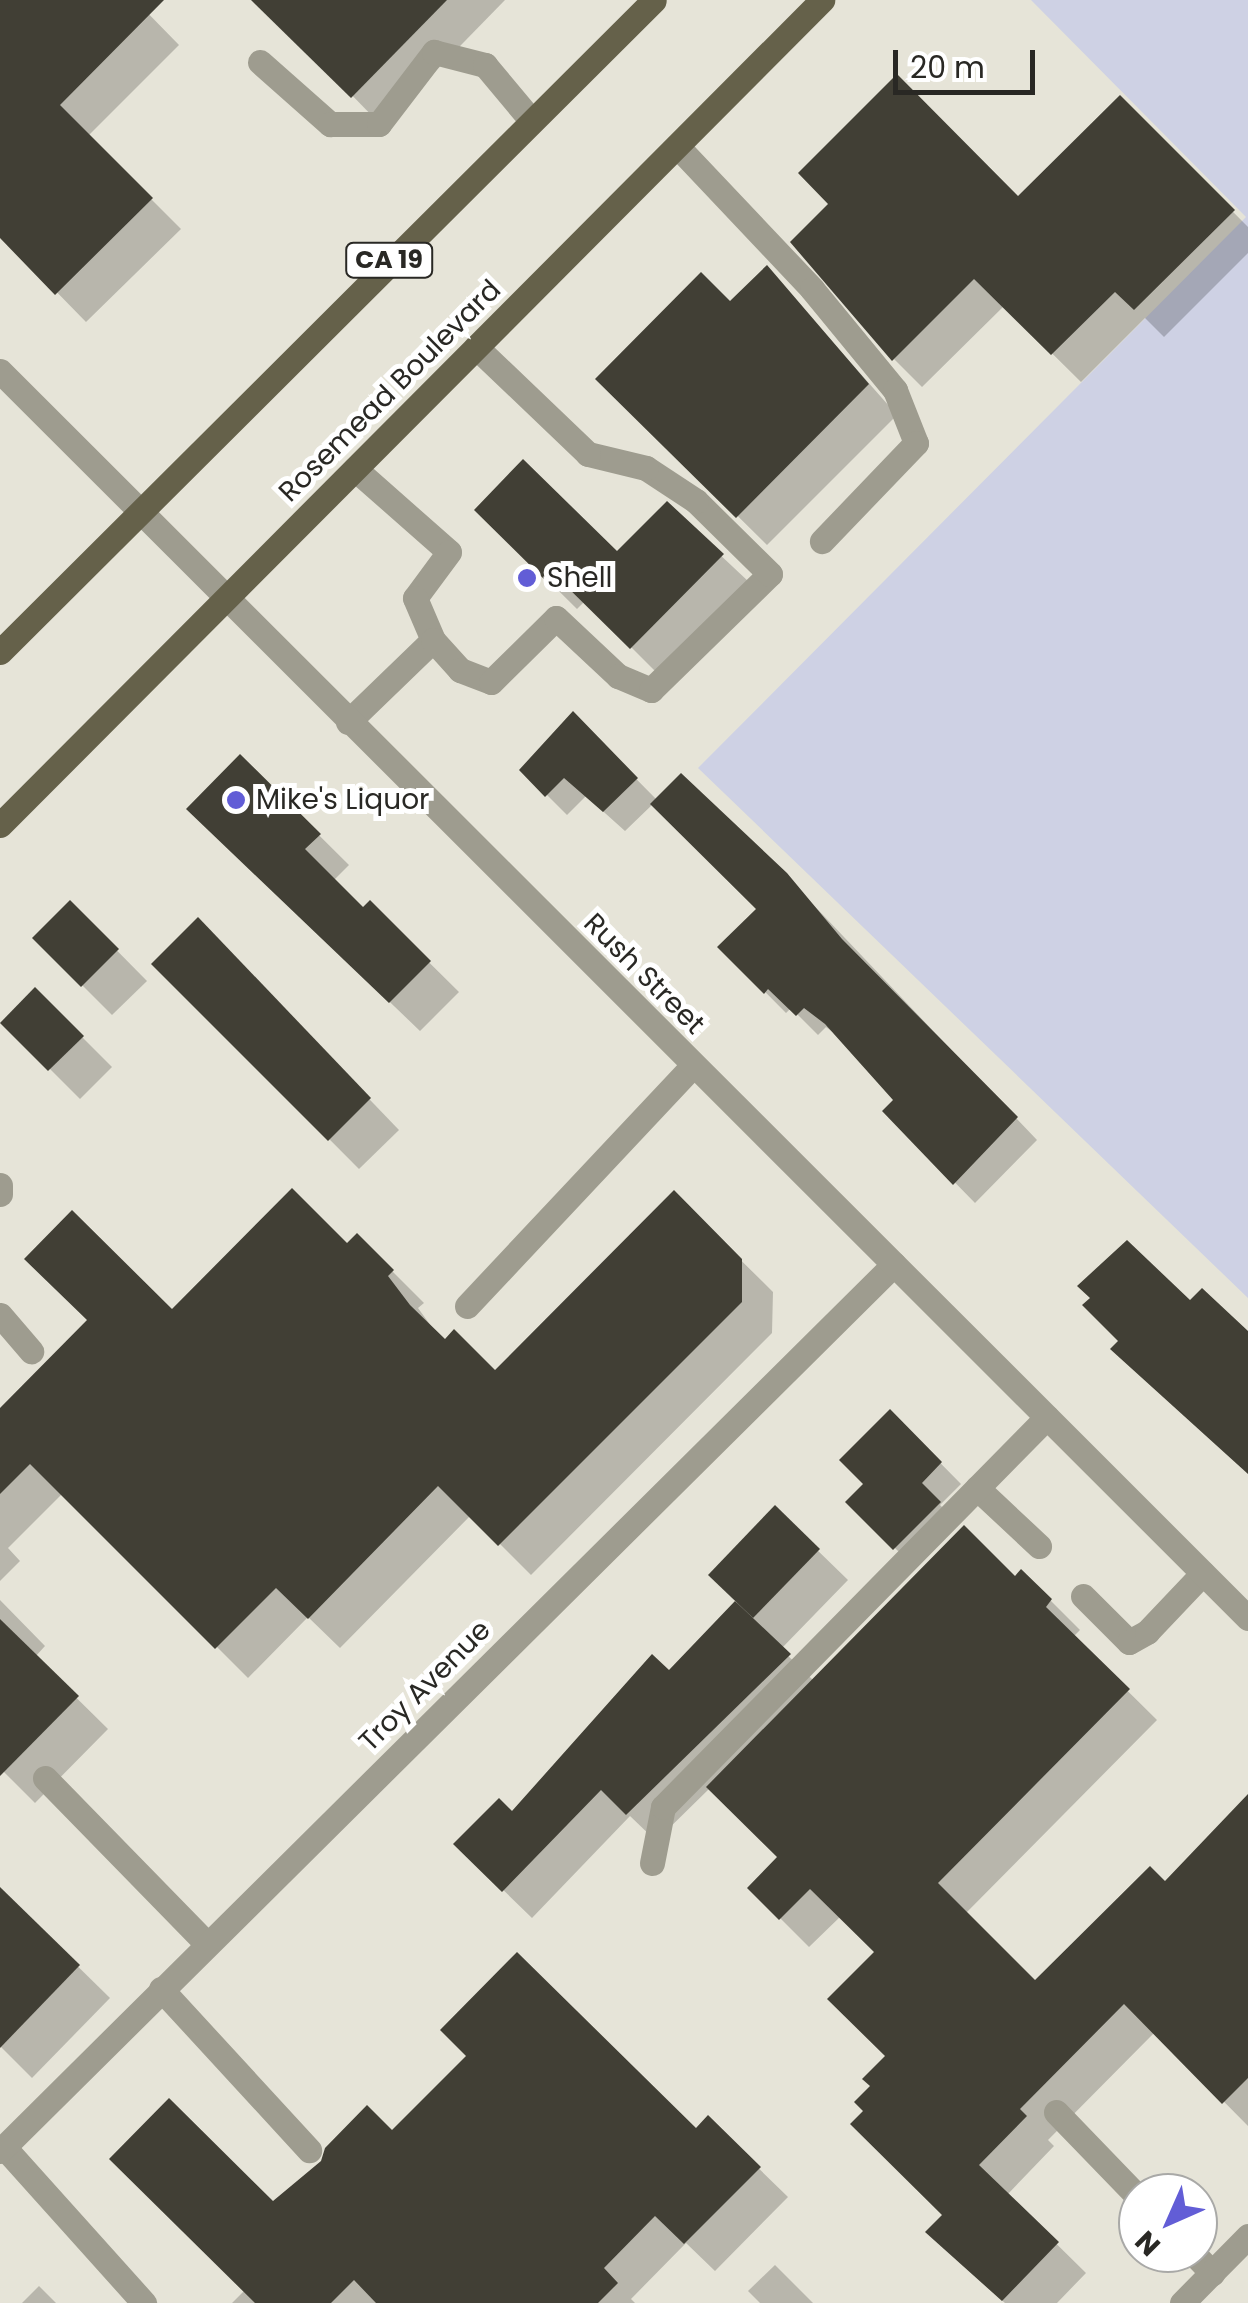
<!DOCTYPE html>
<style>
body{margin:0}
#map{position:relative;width:1248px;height:2303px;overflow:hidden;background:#e6e4d8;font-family:Poppins,sans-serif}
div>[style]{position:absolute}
.green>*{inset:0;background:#ced1e4}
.shadow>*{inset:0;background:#0003}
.building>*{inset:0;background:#413f35}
.service>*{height:25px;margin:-12.5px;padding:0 12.5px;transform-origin:12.5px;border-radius:12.5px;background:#9e9c8f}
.minor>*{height:25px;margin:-12.5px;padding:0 12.5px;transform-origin:12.5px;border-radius:12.5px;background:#9e9c8f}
.tertiary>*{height:25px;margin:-12.5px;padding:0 12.5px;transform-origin:12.5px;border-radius:12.5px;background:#9e9c8f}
.primary>*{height:25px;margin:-12.5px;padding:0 12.5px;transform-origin:12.5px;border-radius:12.5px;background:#65614a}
.dots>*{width:28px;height:28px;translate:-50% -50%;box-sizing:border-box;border:5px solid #fff;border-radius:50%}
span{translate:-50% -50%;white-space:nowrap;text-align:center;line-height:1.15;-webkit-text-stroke:10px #fff;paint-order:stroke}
.shield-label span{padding:2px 8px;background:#fff;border:2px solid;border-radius:8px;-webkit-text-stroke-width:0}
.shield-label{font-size:25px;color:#292824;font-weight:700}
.street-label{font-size:28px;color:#292824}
.poi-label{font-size:28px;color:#292824}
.left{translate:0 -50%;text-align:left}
.north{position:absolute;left:1118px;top:2173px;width:100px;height:100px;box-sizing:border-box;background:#fff;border:2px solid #a9a9a7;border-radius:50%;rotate:225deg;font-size:28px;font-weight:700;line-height:40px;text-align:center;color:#292824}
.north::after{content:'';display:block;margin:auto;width:35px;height:45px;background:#625dd6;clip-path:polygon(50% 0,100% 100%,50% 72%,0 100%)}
.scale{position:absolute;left:893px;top:50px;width:142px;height:45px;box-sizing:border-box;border:5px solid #292824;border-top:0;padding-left:12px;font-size:30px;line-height:35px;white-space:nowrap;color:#292824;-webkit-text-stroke:8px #fff;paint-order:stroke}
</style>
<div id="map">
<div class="green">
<div style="clip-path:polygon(1031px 0,1248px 0,1248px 1298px,698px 768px,1246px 217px)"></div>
</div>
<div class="shadow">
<div style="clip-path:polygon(14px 0,135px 0,179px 45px,88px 136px,181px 229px,86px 322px,0 234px,0 14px)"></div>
<div style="clip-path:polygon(259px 0,505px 0,382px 126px)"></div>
<div style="clip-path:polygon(1120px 98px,1248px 227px,1248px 253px,1164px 337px,1145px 318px,1081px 382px,1004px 306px,922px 387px,894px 359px)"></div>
<div style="clip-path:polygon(767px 268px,897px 415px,767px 545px,599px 379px,730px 304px)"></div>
<div style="clip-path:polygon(667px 505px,749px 582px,658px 674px,585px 601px,577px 609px,477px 510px,617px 555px)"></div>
<div style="clip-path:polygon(573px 715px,657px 800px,785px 875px,1037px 1140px,975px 1203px,885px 1111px,896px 1100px,842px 1039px,826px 1027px,818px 1035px,791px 1008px,786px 1013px,721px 947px,760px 909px,653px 804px,625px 831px,586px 796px,567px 815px,522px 770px)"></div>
<div style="clip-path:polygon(240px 757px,349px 865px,333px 881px,363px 911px,370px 904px,459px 992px,420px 1031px,219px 838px)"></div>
<div style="clip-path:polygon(70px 903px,147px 981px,112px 1015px,35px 938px)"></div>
<div style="clip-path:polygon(198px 921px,399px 1130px,359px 1169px,155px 964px)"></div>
<div style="clip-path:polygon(35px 990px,112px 1067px,80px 1099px,3px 1022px)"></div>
<div style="clip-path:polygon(674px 1194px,773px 1292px,772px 1333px,531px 1575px,471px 1515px,340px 1648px,308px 1617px,248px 1678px,63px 1493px,8px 1548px,20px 1561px,0 1581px,0 1411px,172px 1312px,347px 1246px,357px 1236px,424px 1303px,418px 1308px,439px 1337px,495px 1374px)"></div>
<div style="clip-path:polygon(890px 1412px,961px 1484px,940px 1505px,959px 1524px,915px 1568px,849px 1502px,867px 1484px)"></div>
<div style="clip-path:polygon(775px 1509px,848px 1580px,781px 1649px,814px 1681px,1015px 1579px,1051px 1601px,1080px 1630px,1073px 1637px,1157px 1720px,965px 1914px,1035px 1983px,1165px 1884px,1248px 1798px,1248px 2126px,1155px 2032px,1048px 2140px,1054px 2146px,1007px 2195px,1086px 2273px,1057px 2303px,1005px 2303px,958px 2261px,946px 2215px,867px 2111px,888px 2056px,877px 1952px,841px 1916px,809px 1947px,750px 1888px,781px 1857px,710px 1788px,656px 1841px,630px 1816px,532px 1918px,456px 1844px,512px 1814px,669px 1674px,738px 1602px)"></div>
<div style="clip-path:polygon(0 1600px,45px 1646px,35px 1657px,108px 1729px,35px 1803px,0 1768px)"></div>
<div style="clip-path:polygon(0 1890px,110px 1998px,32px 2078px,0 2046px)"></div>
<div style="clip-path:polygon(708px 2119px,788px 2197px,715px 2271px,686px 2243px,631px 2299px,635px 2303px,232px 2303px,245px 2290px,273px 2204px,392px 2134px,696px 2131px)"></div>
<div style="clip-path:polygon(775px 2265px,813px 2303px,760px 2303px,748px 2291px)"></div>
<div style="clip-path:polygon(39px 2286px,56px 2303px,22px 2303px)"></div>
</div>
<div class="building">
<div style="clip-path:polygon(0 0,164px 0,60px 105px,153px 198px,55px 295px,0 238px)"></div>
<div style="clip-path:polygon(251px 0,447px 0,351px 98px)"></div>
<div style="clip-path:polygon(897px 74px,1018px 196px,1120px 95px,1235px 210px,1134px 310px,1115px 292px,1051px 355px,974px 279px,892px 361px,790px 242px,828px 204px,798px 173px)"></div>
<div style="clip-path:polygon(767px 265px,869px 384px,736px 518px,595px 379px,701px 272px,730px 301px)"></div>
<div style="clip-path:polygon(523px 459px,617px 551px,667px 501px,724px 554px,630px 649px,557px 577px,550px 585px,474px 510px)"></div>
<div style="clip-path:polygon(573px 711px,638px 778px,603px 812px,564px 778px,545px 797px,519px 770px)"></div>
<div style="clip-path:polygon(240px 754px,321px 834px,305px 849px,363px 907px,370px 900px,431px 961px,389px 1003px,186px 809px)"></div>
<div style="clip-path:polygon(681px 773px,787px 873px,842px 939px,1018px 1117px,953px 1185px,882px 1111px,893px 1100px,825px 1024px,804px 1008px,796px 1016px,768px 989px,764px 994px,717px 947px,756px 909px,650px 804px)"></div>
<div style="clip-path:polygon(70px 900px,119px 949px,81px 987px,32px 938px)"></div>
<div style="clip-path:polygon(198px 917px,371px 1098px,328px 1141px,151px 964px)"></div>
<div style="clip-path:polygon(35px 987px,84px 1036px,48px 1071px,0 1023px)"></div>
<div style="clip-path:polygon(292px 1188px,347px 1243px,357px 1233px,394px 1270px,388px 1276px,410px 1305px,445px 1339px,454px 1329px,495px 1370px,674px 1190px,742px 1259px,742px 1302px,498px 1546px,438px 1486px,308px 1619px,276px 1588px,215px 1649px,30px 1464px,0 1494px,0 1408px,87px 1320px,24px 1259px,72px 1210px,172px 1309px)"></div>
<div style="clip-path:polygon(1127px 1240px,1190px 1300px,1202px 1288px,1248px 1331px,1248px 1474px,1110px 1349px,1118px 1341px,1082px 1305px,1090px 1298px,1077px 1286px)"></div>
<div style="clip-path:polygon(890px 1409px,942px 1462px,922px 1483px,941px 1502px,893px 1550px,845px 1502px,863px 1484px,839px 1460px)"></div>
<div style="clip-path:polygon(775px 1505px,820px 1549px,753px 1618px,708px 1575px)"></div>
<div style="clip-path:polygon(964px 1525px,1015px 1576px,1021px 1569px,1052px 1599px,1046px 1607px,1130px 1689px,938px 1883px,1035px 1980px,1150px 1866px,1165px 1881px,1248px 1794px,1248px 2078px,1222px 2104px,1124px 2004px,1020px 2109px,1027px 2116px,979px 2165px,1059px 2242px,1002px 2301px,925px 2232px,942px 2215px,850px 2124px,863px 2111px,854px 2102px,870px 2086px,862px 2079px,885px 2056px,827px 1999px,874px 1952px,810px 1889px,779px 1920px,747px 1888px,777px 1857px,706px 1787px)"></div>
<div style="clip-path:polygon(735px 1601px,791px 1654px,626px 1815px,601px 1790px,502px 1892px,453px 1844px,499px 1798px,512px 1811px,652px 1654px,669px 1670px)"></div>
<div style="clip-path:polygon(0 1619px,79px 1696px,0 1776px)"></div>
<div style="clip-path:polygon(0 1887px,80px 1965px,0 2048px)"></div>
<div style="clip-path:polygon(517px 1952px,696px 2128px,708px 2115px,761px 2167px,684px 2244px,655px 2216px,604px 2268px,618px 2283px,598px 2303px,376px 2303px,354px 2280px,331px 2303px,255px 2303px,109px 2159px,169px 2098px,273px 2201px,321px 2161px,325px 2148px,367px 2105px,392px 2130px,466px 2056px,440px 2030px)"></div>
</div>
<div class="service">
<div style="left:260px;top:62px;width:94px;rotate:41.5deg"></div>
<div style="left:330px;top:124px;width:49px"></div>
<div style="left:379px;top:124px;width:91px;rotate:-52.6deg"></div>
<div style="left:434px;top:52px;width:53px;rotate:14.3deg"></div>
<div style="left:485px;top:65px;width:72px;rotate:50.1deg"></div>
<div style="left:677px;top:146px;width:197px;rotate:46.6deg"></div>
<div style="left:812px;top:289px;width:131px;rotate:50.6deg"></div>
<div style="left:895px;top:390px;width:57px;rotate:68.4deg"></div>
<div style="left:916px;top:443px;width:136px;rotate:133.8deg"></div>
<div style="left:355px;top:469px;width:125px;rotate:41.4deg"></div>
<div style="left:449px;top:552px;width:57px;rotate:126.5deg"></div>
<div style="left:415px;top:598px;width:46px;rotate:66.8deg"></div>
<div style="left:348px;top:722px;width:118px;rotate:-44deg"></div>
<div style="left:433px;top:640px;width:40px;rotate:48deg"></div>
<div style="left:460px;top:670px;width:33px;rotate:21deg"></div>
<div style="left:491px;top:682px;width:91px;rotate:-44.6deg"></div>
<div style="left:556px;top:618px;width:85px;rotate:43.1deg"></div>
<div style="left:618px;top:676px;width:36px;rotate:23deg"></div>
<div style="left:651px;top:690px;width:166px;rotate:-44.3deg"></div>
<div style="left:770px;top:574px;width:104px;rotate:-135.4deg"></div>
<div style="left:696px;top:501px;width:60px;rotate:-146.6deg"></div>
<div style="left:646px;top:468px;width:60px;rotate:-166.4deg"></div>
<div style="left:588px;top:454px;width:155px;rotate:-136.3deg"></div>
<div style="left:0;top:1185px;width:9px;rotate:90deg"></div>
<div style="left:467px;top:1306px;width:330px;rotate:-46.8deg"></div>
<div style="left:0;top:1315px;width:48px;rotate:49.3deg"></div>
<div style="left:977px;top:1488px;width:85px;rotate:43.1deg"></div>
<div style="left:1083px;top:1596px;width:65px;rotate:45deg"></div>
<div style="left:1129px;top:1642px;width:21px;rotate:-29deg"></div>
<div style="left:1147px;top:1632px;width:81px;rotate:-46.5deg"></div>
<div style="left:45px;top:1778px;width:232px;rotate:45.7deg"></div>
<div style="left:652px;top:1863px;width:57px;rotate:-78.9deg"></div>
<div style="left:663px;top:1807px;width:547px;rotate:-45.44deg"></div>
<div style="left:161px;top:1989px;width:219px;rotate:47.4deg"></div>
<div style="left:1056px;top:2112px;width:118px;rotate:46deg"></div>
<div style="left:4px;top:2147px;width:210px;rotate:48.1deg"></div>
<div style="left:1193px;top:2253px;width:28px;rotate:46deg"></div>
</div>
<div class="minor">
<div style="left:0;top:2151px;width:1259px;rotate:-44.77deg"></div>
<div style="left:1182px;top:2303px;width:94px;rotate:-45.4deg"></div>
</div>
<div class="tertiary">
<div style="left:0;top:371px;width:1764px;rotate:44.98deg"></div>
</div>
<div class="primary">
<div style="left:0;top:652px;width:923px;rotate:-44.91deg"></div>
<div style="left:0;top:825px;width:1165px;rotate:-45.1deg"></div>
</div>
<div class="dots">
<div style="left:527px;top:578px;background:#625dd6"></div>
<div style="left:236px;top:800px;background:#625dd6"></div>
</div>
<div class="shield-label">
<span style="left:389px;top:260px">CA 19</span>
</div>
<div class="street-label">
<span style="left:390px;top:391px;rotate:-45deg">Rosemead Boulevard</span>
<span style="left:644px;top:974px;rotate:45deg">Rush Street</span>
<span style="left:425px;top:1686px;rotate:-45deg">Troy Avenue</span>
</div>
<div class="poi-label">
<span class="left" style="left:547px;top:578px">Shell</span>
<span class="left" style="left:256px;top:800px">Mike's Liquor</span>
</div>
<div class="north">N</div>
<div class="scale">20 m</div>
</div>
